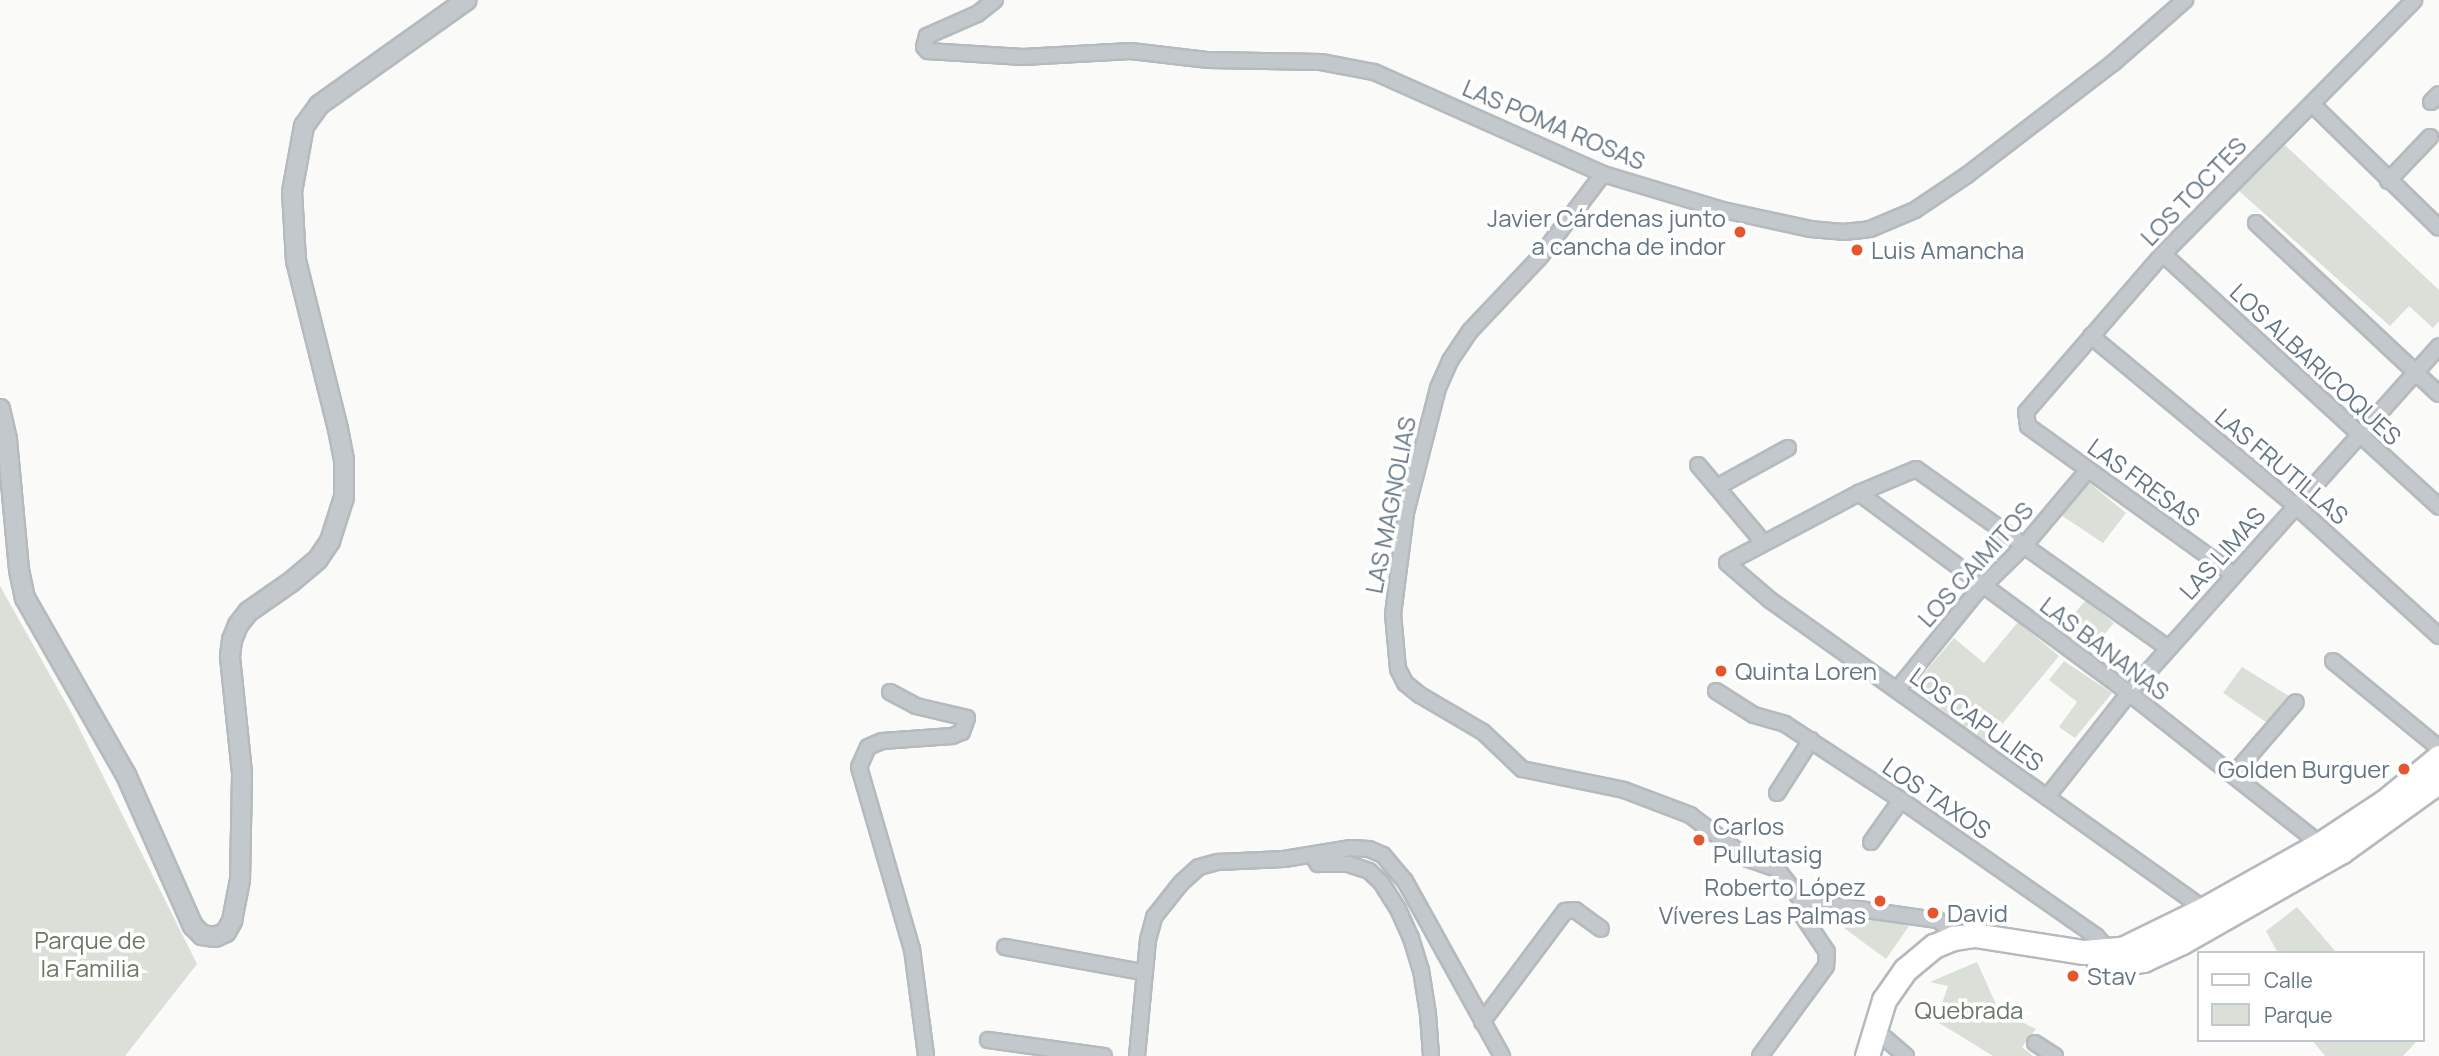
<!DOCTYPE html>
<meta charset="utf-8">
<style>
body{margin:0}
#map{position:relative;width:2439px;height:1056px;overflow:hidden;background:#fafaf8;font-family:Manrope,sans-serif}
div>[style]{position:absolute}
.green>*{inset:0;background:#dadfd7}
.roads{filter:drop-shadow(2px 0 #b5babe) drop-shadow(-2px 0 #b5babe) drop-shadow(0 2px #b5babe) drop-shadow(0 -2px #b5babe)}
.minor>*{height:14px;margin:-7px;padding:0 7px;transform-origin:7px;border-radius:7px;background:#c3c8cc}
.tertiary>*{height:18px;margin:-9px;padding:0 9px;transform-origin:9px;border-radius:9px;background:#c3c8cc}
.primary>*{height:23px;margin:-11.5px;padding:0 11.5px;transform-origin:11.5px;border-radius:11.5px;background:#fff}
.dots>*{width:19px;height:19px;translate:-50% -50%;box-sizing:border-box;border:4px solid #fff;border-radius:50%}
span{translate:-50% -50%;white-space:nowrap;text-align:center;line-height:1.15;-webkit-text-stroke:7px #fff;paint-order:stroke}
.street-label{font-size:24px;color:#657683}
.poi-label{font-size:24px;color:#657683}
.right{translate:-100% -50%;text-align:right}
.left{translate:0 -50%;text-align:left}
.park-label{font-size:24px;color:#687a64}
.legend{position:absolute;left:2197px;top:951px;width:228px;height:91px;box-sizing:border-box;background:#fff;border:2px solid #c1c8cd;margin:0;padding:9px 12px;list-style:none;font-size:21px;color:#657683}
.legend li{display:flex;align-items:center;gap:14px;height:35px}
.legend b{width:35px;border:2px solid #c1c8cd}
</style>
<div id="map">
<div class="green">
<div style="clip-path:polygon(2285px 145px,2439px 290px,2439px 321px,2433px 328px,2409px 306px,2390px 326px,2238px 190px)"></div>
<div style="clip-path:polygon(2087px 481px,2126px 513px,2103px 543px,2061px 515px)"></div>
<div style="clip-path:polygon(0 586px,72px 714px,197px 964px,125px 1056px,0 1056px)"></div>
<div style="clip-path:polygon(2086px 600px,2114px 623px,2091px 650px,2063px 627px)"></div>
<div style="clip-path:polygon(2018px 622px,2059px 656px,1985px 745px,1913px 686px,1954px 638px,1984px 663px)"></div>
<div style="clip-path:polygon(2064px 661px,2112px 693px,2075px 738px,2059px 727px,2077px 702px,2049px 680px)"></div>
<div style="clip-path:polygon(2242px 667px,2292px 698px,2266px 722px,2223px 693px)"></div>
<div style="clip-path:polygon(2297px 907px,2337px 953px,2278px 953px,2266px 931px)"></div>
<div style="clip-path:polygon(1845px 911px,1896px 919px,1909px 926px,1886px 959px,1836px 922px)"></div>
<div style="clip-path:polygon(1977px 962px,1999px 1011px,2036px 1029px,2022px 1047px,2033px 1056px,1993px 1056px,1936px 1021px,1948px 986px,1930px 982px)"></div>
<div style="clip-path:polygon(2312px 1040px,2415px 1040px,2416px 1042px,2403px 1056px,2325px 1056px)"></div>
</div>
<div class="roads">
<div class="minor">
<div style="left:995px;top:0;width:23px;rotate:142deg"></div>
<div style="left:977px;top:14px;width:55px;rotate:156.3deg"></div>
<div style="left:927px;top:36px;width:11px;rotate:105deg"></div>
<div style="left:924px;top:47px;width:6px;rotate:45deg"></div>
<div style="left:928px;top:51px;width:95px;rotate:3.6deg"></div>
<div style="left:1023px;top:57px;width:108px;rotate:-3.2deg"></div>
<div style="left:1131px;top:51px;width:78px;rotate:6.7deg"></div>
<div style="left:1208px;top:60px;width:113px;rotate:1deg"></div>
<div style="left:1321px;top:62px;width:54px;rotate:10.7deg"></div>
<div style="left:1374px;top:72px;width:251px;rotate:24deg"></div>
<div style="left:1603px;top:174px;width:125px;rotate:16.7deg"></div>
<div style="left:1723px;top:210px;width:89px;rotate:12.3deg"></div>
<div style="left:1810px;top:229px;width:33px;rotate:5deg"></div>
<div style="left:1843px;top:232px;width:27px;rotate:-6deg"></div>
<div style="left:1870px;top:229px;width:49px;rotate:-22.9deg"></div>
<div style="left:1915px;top:210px;width:63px;rotate:-33.9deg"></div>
<div style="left:1967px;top:175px;width:184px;rotate:-37.5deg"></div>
<div style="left:2113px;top:63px;width:96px;rotate:-41.2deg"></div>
<div style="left:2431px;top:102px;width:11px;rotate:-45deg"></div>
<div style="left:2312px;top:104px;width:177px;rotate:44.3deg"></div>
<div style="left:1603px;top:174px;width:104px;rotate:127.2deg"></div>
<div style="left:1540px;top:257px;width:102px;rotate:133.4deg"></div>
<div style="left:1470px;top:331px;width:36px;rotate:124deg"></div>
<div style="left:1450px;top:361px;width:30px;rotate:114deg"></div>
<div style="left:1438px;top:388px;width:129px;rotate:104.4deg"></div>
<div style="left:1406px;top:513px;width:102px;rotate:97.3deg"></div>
<div style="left:1393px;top:614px;width:55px;rotate:84.8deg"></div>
<div style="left:1398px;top:669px;width:16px;rotate:63deg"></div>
<div style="left:1405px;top:683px;width:19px;rotate:39deg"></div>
<div style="left:1420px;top:695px;width:73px;rotate:30.4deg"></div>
<div style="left:1483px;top:732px;width:54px;rotate:43.5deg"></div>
<div style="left:1522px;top:769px;width:104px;rotate:11.6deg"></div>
<div style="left:1624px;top:790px;width:71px;rotate:20.7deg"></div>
<div style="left:1690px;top:815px;width:73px;rotate:37.2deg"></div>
<div style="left:1748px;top:859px;width:31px;rotate:19deg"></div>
<div style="left:1777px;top:869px;width:41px;rotate:52deg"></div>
<div style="left:2388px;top:181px;width:61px;rotate:-46.3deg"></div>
<div style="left:2256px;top:223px;width:250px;rotate:43.1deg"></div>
<div style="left:2163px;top:254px;width:374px;rotate:42.5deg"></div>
<div style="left:2091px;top:336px;width:266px;rotate:39.7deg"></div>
<div style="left:2296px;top:506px;width:193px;rotate:42.3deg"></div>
<div style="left:1698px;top:465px;width:101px;rotate:49.8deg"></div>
<div style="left:1717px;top:487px;width:81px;rotate:-28.8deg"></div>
<div style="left:1859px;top:493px;width:336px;rotate:36.5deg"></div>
<div style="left:2129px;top:693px;width:243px;rotate:38.3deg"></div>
<div style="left:2233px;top:574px;width:253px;rotate:-144.2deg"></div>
<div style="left:2028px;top:426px;width:14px;rotate:-98deg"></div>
<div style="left:2026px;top:412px;width:209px;rotate:-49.1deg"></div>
<div style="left:2163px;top:254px;width:357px;rotate:-45.3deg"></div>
<div style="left:2168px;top:648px;width:309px;rotate:-144.6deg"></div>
<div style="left:1916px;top:469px;width:62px;rotate:157.2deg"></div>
<div style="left:1859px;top:493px;width:149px;rotate:152.1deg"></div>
<div style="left:1727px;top:563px;width:57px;rotate:40.7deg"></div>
<div style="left:1770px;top:600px;width:533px;rotate:35.45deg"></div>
<div style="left:2333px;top:661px;width:137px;rotate:39.4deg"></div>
<div style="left:1897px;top:690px;width:124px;rotate:-50.9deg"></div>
<div style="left:1975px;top:594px;width:69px;rotate:-44.4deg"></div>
<div style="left:2024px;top:546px;width:99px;rotate:-49.9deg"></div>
<div style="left:1716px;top:691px;width:45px;rotate:32.3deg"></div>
<div style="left:1754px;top:715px;width:32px;rotate:16deg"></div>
<div style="left:1785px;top:724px;width:139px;rotate:33.2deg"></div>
<div style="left:1901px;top:800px;width:238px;rotate:34.9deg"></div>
<div style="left:2096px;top:936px;width:23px;rotate:49deg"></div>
<div style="left:890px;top:692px;width:30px;rotate:28deg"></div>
<div style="left:916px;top:706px;width:52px;rotate:13.2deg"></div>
<div style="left:967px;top:718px;width:15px;rotate:110deg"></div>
<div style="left:962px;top:732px;width:11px;rotate:158deg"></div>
<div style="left:952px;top:736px;width:70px;rotate:175.9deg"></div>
<div style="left:882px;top:741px;width:15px;rotate:157deg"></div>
<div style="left:868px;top:747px;width:22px;rotate:114deg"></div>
<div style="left:859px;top:767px;width:190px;rotate:73.8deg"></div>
<div style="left:912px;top:949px;width:108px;rotate:82.5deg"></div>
<div style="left:2233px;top:775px;width:96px;rotate:-49.2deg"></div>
<div style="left:1777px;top:793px;width:63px;rotate:-57.3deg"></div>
<div style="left:2047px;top:797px;width:132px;rotate:-51.7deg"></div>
<div style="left:2129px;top:693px;width:465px;rotate:-48.2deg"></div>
<div style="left:1871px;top:842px;width:52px;rotate:-54.5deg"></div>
<div style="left:1312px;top:855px;width:11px;rotate:56deg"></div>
<div style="left:1318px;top:864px;width:30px"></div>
<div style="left:1348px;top:864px;width:22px;rotate:18deg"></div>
<div style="left:1369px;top:871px;width:16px;rotate:43deg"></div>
<div style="left:1381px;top:882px;width:32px;rotate:58deg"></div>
<div style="left:1398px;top:909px;width:32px;rotate:66deg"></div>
<div style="left:1411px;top:938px;width:34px;rotate:73deg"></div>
<div style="left:1421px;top:970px;width:45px;rotate:81deg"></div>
<div style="left:1428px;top:1014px;width:42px;rotate:85.9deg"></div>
<div style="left:1802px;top:901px;width:137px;rotate:8deg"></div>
<div style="left:1938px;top:920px;width:16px;rotate:40deg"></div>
<div style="left:1950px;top:930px;width:14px;rotate:73deg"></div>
<div style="left:1005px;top:947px;width:140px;rotate:10.3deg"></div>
<div style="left:1482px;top:1022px;width:139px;rotate:-53.2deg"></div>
<div style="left:1565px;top:911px;width:10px;rotate:-6deg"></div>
<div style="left:1575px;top:910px;width:32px;rotate:36deg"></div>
<div style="left:1885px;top:1038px;width:28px;rotate:41deg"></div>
<div style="left:988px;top:1040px;width:117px;rotate:7.9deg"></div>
<div style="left:2035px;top:1043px;width:24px;rotate:33deg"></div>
<div style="left:1137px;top:1056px;width:117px;rotate:-84.6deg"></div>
<div style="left:1148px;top:940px;width:24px;rotate:-75deg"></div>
<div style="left:1154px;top:917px;width:43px;rotate:-51.5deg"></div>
<div style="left:1181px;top:883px;width:24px;rotate:-42deg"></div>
<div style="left:1199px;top:867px;width:20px;rotate:-15deg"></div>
<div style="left:1218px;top:862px;width:66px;rotate:-2.6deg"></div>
<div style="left:1284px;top:859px;width:68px;rotate:-9.3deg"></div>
<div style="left:1351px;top:848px;width:18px;rotate:3deg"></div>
<div style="left:1369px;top:849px;width:15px;rotate:23deg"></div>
<div style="left:1383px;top:855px;width:34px;rotate:50deg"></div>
<div style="left:1405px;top:881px;width:200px;rotate:61deg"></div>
<div style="left:1760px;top:1056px;width:112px;rotate:-53.7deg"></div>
<div style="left:1826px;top:966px;width:14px;rotate:-86deg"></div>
<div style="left:1827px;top:952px;width:45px;rotate:-124deg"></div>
<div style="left:1802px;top:915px;width:14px;rotate:-90deg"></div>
</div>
<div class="tertiary">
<div style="left:0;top:409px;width:32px;rotate:77deg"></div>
<div style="left:7px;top:440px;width:131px;rotate:84.7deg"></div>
<div style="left:19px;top:570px;width:29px;rotate:78deg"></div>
<div style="left:25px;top:598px;width:204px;rotate:60.3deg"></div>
<div style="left:126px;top:775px;width:165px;rotate:66.1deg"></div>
<div style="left:193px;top:926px;width:13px;rotate:45deg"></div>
<div style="left:202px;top:935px;width:13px;rotate:9deg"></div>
<div style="left:215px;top:937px;width:12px;rotate:-24deg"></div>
<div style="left:226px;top:932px;width:13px;rotate:-61deg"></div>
<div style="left:232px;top:921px;width:42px;rotate:-79deg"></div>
<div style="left:240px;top:880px;width:107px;rotate:-88.9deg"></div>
<div style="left:242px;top:773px;width:118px;rotate:-95.9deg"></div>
<div style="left:230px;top:656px;width:16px;rotate:-83deg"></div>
<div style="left:232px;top:640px;width:16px;rotate:-68deg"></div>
<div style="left:238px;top:625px;width:16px;rotate:-52deg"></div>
<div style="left:248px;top:612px;width:52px;rotate:-34.9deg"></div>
<div style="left:291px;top:582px;width:35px;rotate:-40deg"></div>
<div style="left:318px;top:559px;width:22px;rotate:-56deg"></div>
<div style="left:330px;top:541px;width:46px;rotate:-72.3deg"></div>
<div style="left:344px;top:497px;width:37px;rotate:-90deg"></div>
<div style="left:344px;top:460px;width:32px;rotate:-101deg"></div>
<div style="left:338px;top:429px;width:173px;rotate:-104deg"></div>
<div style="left:296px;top:261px;width:69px;rotate:-93.3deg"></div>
<div style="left:292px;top:192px;width:67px;rotate:-79.7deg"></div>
<div style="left:304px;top:126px;width:26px;rotate:-54deg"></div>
<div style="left:319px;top:105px;width:181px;rotate:-35.4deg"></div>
</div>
<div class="primary">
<div style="left:2099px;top:967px;width:45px;rotate:-9deg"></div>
<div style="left:2143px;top:960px;width:43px;rotate:-24.8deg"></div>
<div style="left:2182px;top:942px;width:184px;rotate:-29.6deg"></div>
<div style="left:2342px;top:851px;width:120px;rotate:-35.8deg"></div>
<div style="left:1867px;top:1056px;width:59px;rotate:-73.1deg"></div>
<div style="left:1884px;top:1000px;width:37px;rotate:-55deg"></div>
<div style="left:1905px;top:970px;width:38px;rotate:-40deg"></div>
<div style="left:1934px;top:946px;width:21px;rotate:-23deg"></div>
<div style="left:1953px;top:938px;width:22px;rotate:-8deg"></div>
<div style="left:1975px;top:935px;width:110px;rotate:8.9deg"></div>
<div style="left:2084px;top:952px;width:38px;rotate:-5deg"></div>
<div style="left:2122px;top:949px;width:91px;rotate:-26deg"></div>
<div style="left:2204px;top:909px;width:133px;rotate:-29.3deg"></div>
<div style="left:2320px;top:844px;width:77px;rotate:-33.3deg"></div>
<div style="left:2384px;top:802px;width:71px;rotate:-39.3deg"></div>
</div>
</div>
<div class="dots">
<div style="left:1740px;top:232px;background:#e4572e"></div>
<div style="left:1857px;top:250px;background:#e4572e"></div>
<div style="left:1721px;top:671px;background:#e4572e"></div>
<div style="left:2404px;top:769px;background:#e4572e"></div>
<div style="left:1699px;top:840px;background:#e4572e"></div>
<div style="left:1880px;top:901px;background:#e4572e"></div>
<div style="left:1933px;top:913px;background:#e4572e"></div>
<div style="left:2073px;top:976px;background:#e4572e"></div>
</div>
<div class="street-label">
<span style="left:1554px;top:124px;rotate:23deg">LAS POMA ROSAS</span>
<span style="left:2193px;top:191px;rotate:-46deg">LOS TOCTES</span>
<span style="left:2316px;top:364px;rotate:43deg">LOS ALBARICOQUES</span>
<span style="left:2282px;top:466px;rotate:40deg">LAS FRUTILLAS</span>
<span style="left:2144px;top:482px;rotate:36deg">LAS FRESAS</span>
<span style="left:1390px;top:505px;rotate:-79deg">LAS MAGNOLIAS</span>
<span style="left:2222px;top:553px;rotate:-48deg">LAS LIMAS</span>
<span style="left:1975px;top:564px;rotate:-48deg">LOS CAIMITOS</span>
<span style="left:2105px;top:648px;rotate:37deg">LAS BANANAS</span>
<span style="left:1977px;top:719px;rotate:36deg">LOS CAPULIES</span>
<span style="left:1937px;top:798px;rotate:34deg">LOS TAXOS</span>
</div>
<div class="poi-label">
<span class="right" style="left:1726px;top:232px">Javier Cárdenas junto<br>a cancha de indor</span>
<span class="left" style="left:1871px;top:250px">Luis Amancha</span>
<span class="left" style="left:1735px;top:671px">Quinta Loren</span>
<span class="right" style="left:2390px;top:769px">Golden Burguer</span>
<span class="left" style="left:1713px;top:840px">Carlos<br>Pullutasig</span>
<span class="right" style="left:1866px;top:901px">Roberto López<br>Víveres Las Palmas</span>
<span class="left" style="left:1947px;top:913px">David</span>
<span class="left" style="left:2087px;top:976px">Stav</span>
</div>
<div class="park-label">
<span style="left:90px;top:954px">Parque de<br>la Familia</span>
<span style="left:1969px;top:1010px">Quebrada</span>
</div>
<ul class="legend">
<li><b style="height:9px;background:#fff"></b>Calle</li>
<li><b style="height:19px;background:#dadfd7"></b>Parque</li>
</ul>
</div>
